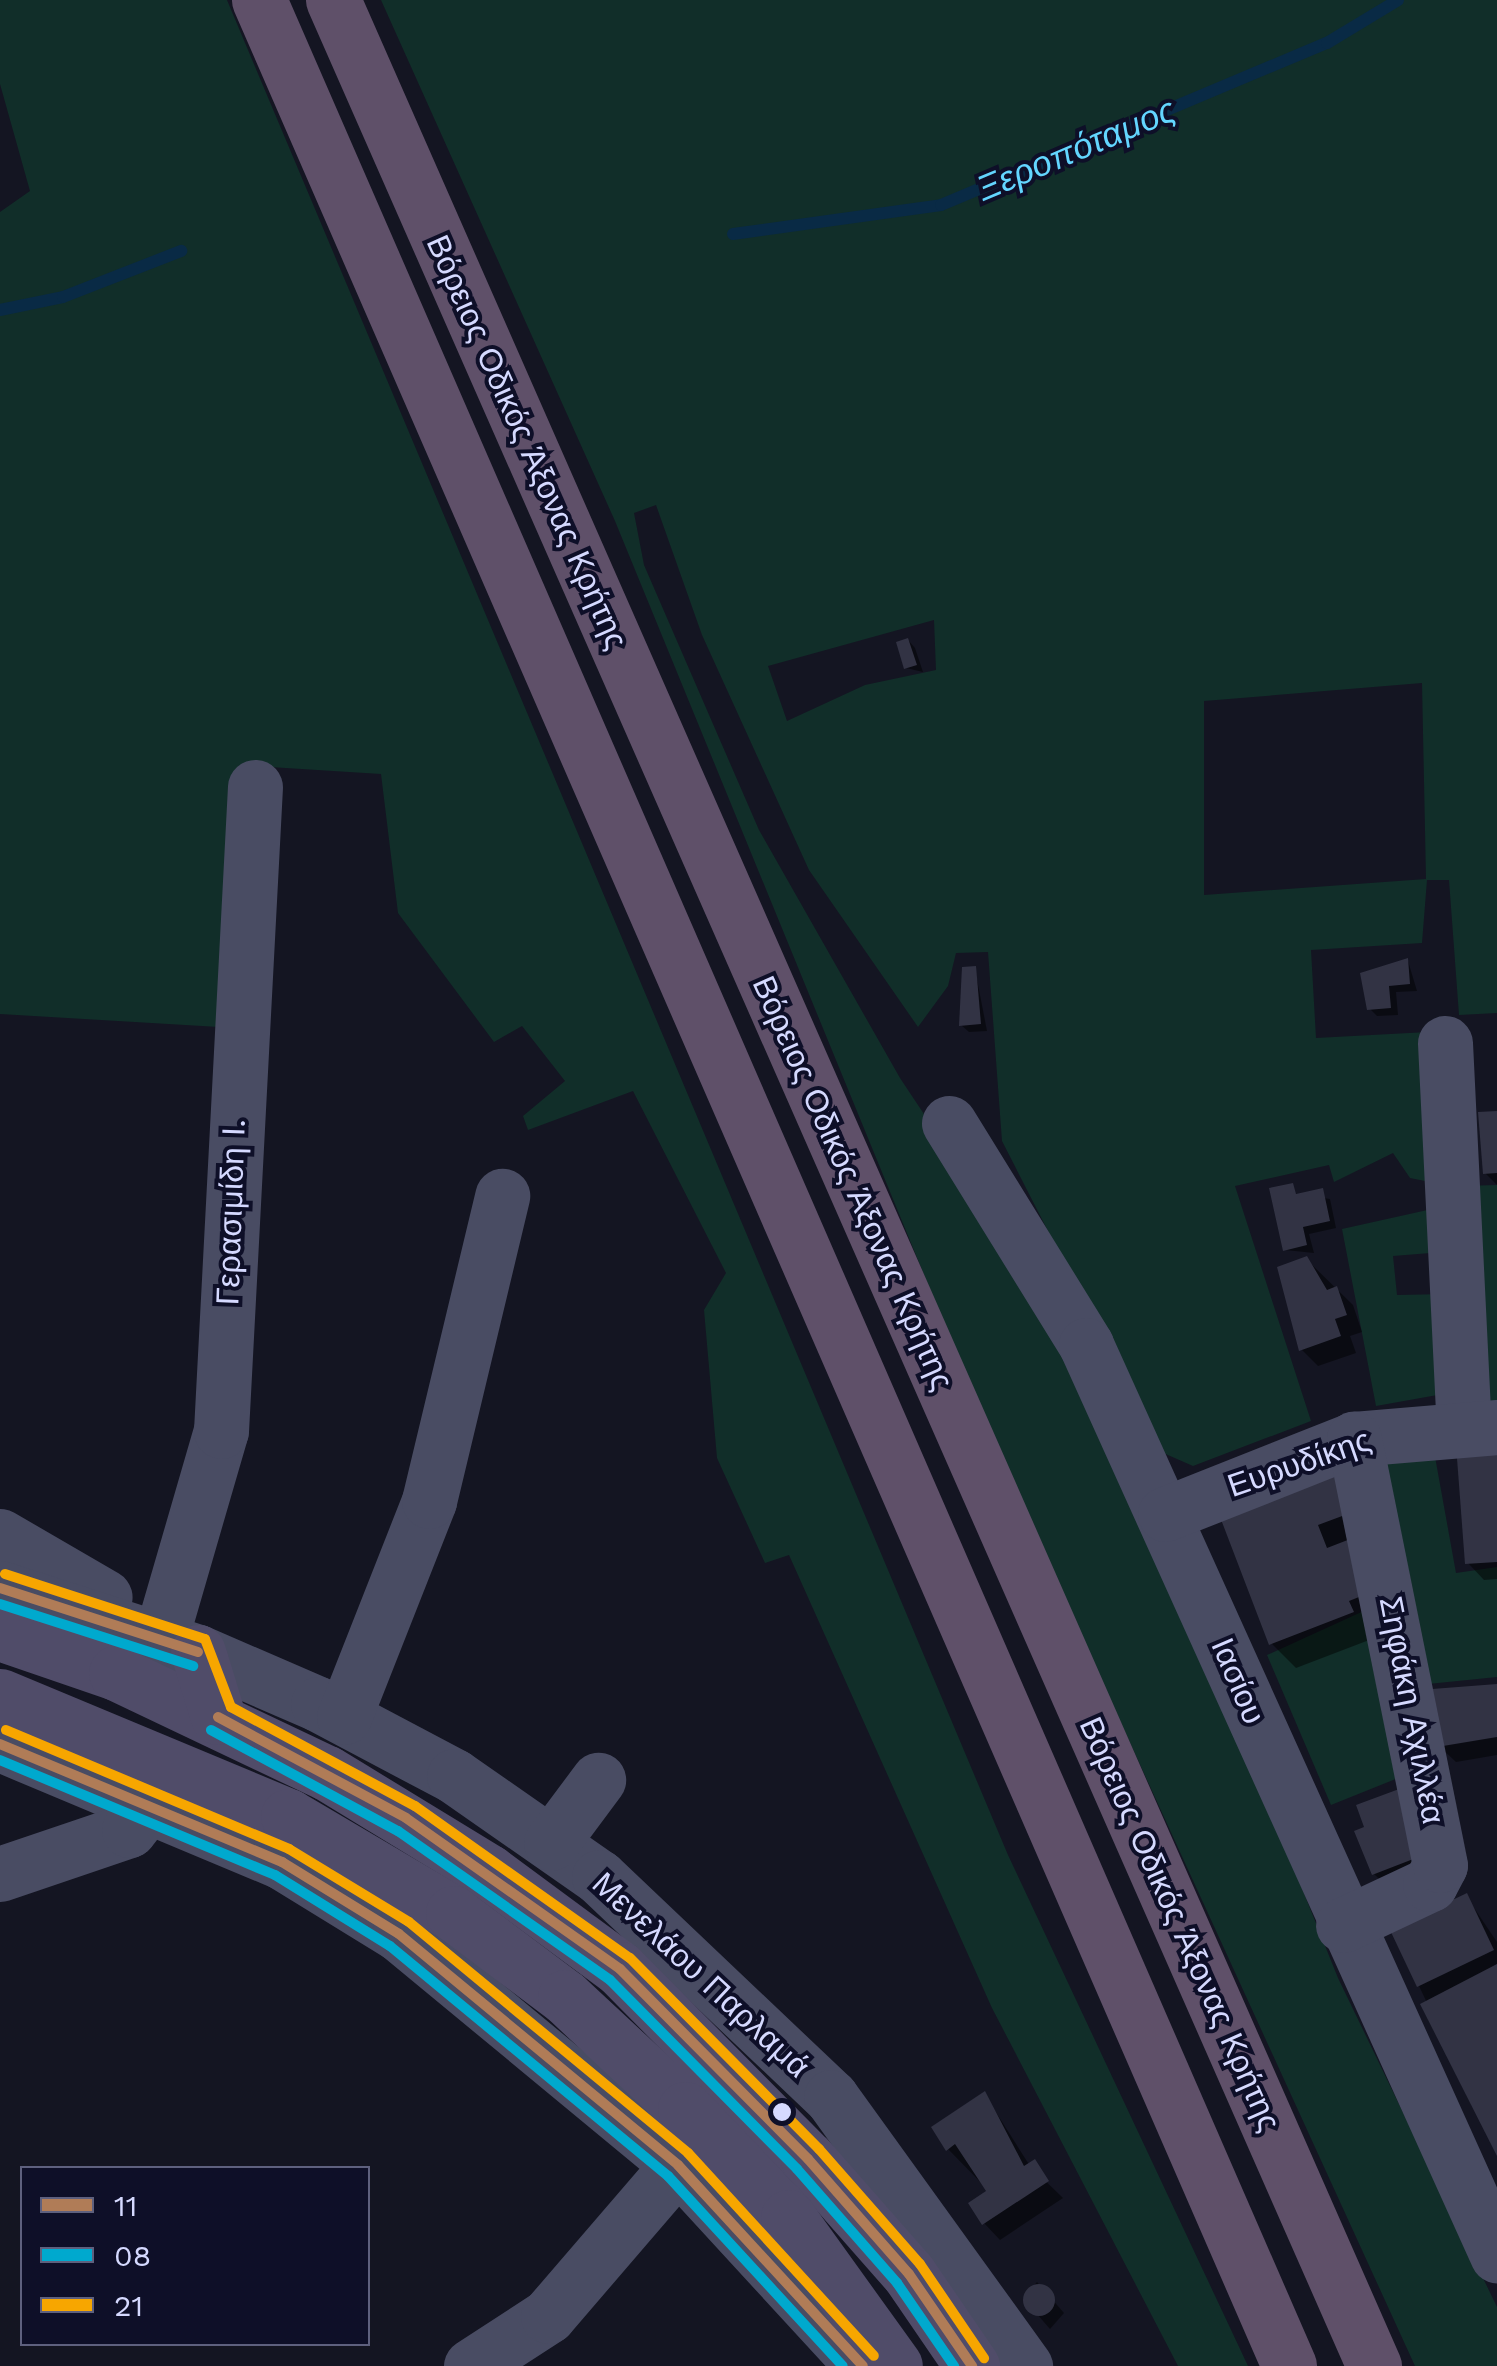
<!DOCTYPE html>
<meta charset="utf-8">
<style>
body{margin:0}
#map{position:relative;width:1497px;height:2366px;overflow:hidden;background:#141522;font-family:"Work Sans",sans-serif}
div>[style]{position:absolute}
.green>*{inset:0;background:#112e29}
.shadow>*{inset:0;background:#0007}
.stream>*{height:12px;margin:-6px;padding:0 6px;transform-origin:6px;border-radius:6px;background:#092a45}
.building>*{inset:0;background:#323344}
.round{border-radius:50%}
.minor>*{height:55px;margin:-27.5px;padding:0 27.5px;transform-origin:27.5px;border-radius:27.5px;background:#494c63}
.major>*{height:55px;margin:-27.5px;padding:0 27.5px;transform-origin:27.5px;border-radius:27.5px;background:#504c69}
.highway>*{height:55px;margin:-27.5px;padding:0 27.5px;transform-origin:27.5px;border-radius:27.5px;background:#5f5069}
.bus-1>*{height:10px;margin:-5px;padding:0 5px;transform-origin:5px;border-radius:5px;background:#b07c57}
.bus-2>*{height:10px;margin:-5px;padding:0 5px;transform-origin:5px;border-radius:5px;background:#00a9ce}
.bus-3>*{height:10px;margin:-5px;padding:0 5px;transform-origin:5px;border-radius:5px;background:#f7a600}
.dots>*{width:28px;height:28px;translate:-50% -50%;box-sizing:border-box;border:5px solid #0e0f28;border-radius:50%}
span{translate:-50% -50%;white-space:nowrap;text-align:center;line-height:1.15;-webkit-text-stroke:8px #0e0f28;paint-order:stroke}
.street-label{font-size:32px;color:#d5d9ff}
.water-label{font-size:35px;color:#63d6ff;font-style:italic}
.legend{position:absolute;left:20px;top:2166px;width:350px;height:180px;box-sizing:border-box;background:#0e0f28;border:2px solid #5e607e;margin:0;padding:12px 18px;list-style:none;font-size:30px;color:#d5d9ff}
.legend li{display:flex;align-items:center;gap:20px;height:50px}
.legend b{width:50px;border:2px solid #5e607e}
</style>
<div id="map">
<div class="green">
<div style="clip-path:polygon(0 0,227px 0,1008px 1855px,1248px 2366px,1178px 2366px,992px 2008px,789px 1555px,765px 1563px,717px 1458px,704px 1310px,726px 1273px,633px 1091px,528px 1130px,523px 1116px,565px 1081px,522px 1026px,494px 1042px,398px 913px,381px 774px,239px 765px,219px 1027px,0 1014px,0 212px,30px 191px,0 84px)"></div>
<div style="clip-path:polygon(evenodd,381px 0,1497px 0,1497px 1013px,1459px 1015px,1449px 880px,1427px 880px,1422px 943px,1311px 950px,1316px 1038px,1428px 1032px,1440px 1184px,1410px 1178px,1393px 1153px,1334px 1182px,1329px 1165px,1235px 1186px,1311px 1421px,1193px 1466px,1161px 1452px,1002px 1141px,988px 952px,956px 953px,948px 986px,918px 1027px,809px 870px,702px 635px,656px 505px,634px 513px,644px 565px,759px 830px,900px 1078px,1027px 1269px,1211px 1662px,1338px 1978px,1497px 2307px,1497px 2366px,1415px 2366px,993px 1443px,615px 521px,381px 0,934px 620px,936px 670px,865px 685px,787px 721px,768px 666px,934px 620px,381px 0,1422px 683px,1426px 879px,1204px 895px,1204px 701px,1422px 683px)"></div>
<div style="clip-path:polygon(1497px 1185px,1497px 1412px,1485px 1408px,1462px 1186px)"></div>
<div style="clip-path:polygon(1441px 1207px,1443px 1252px,1393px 1256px,1397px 1295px,1448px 1294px,1443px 1394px,1376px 1406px,1342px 1229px)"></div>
<div style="clip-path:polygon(1432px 1440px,1456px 1573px,1497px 1567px,1497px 1677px,1428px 1684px,1375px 1452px)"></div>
<div style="clip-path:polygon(1379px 1604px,1418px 1770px,1331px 1805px,1267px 1655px)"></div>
</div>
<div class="shadow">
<div style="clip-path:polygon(908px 640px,915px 648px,923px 672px,906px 668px)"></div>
<div style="clip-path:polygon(1408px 961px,1417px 991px,1396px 992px,1398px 1015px,1377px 1016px,1369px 1008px)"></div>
<div style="clip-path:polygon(975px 969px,987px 1031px,969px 1032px,961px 1025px)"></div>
<div style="clip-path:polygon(1497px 1113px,1497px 1185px,1485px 1173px)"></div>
<div style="clip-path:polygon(1272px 1190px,1330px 1199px,1336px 1228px,1309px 1234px,1314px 1253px,1285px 1250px)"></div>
<div style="clip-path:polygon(1306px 1259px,1353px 1305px,1362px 1332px,1350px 1336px,1356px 1353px,1318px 1366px,1302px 1350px)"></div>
<div style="clip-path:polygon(1497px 1445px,1497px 1579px,1484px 1580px,1468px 1563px)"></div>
<div style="clip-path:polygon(1341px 1463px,1377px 1637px,1296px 1668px,1272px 1644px)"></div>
<div style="clip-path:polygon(1497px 1687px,1497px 1755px,1456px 1762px,1439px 1746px)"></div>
<div style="clip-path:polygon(1434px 1801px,1449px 1867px,1391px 1890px,1374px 1874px)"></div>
<div style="clip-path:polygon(1466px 1896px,1497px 1942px,1497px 2150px,1419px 1986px)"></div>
<div style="clip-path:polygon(985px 2095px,1030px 2166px,1063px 2198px,1000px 2240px,984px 2223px,989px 2191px,948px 2149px)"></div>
<div style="clip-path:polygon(1037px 2282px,1064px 2313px,1050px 2329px,1023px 2298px)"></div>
</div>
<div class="stream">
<div style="left:733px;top:234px;width:210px;rotate:-7.9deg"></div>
<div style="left:941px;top:205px;width:419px;rotate:-22.8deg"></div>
<div style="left:1327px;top:43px;width:83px;rotate:-31.2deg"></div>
<div style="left:0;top:310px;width:64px;rotate:-11.7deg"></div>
<div style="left:63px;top:297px;width:127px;rotate:-21.3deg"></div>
</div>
<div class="building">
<div style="clip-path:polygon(908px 638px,917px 665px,904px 669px,896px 642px)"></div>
<div style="clip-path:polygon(1408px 958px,1410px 984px,1389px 986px,1391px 1008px,1367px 1010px,1360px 973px)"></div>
<div style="clip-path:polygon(976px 966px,981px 1024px,959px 1026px,962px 967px)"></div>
<div style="clip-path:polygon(1497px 1111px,1497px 1173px,1483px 1174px,1478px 1112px)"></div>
<div style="clip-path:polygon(1293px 1183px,1296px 1194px,1323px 1188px,1330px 1221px,1303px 1227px,1307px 1245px,1283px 1251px,1269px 1188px)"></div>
<div style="clip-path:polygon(1307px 1256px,1327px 1290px,1337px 1286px,1347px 1315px,1335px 1319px,1341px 1336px,1299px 1351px,1277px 1267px)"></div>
<div style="clip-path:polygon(1497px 1443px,1497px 1562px,1465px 1564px,1456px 1445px)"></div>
<div style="clip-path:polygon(1342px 1460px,1361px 1509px,1318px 1525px,1327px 1548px,1358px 1536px,1379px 1589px,1349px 1601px,1354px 1612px,1269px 1645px,1217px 1509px)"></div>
<div style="clip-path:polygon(1497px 1684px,1497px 1737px,1437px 1747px,1432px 1689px)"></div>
<div style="clip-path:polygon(1418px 1782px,1434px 1851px,1372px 1875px,1354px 1831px,1364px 1827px,1356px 1805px)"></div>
<div style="clip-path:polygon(1467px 1893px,1494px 1950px,1417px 1987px,1390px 1930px)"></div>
<div style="clip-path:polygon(1497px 1964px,1497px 2156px,1420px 2004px)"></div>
<div style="clip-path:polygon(985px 2091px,1024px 2166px,1035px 2159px,1049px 2181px,982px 2225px,968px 2203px,986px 2191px,955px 2144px,946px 2151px,931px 2127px)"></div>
<div class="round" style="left:1023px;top:2284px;width:32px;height:32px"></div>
</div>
<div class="minor">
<div style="left:1445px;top:1043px;width:382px;rotate:87.2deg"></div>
<div style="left:949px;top:1123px;width:261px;rotate:58.3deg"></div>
<div style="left:1086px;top:1345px;width:999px;rotate:65.69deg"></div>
<div style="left:1165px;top:1514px;width:203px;rotate:-21.6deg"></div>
<div style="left:1354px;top:1439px;width:144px;rotate:-4.8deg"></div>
<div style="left:0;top:1536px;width:121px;rotate:30.2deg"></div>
<div style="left:0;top:1588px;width:208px;rotate:17.9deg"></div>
<div style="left:198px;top:1652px;width:131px;rotate:23.4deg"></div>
<div style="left:318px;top:1704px;width:154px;rotate:27.9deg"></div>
<div style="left:454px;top:1776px;width:177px;rotate:34.9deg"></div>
<div style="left:599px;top:1877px;width:320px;rotate:43.5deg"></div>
<div style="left:831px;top:2097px;width:332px;rotate:54.2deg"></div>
<div style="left:163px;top:1630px;width:207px;rotate:-73.8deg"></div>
<div style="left:221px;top:1431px;width:645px;rotate:-86.98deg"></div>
<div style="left:344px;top:1717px;width:232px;rotate:-68.5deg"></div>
<div style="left:429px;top:1501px;width:314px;rotate:-76.5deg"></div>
<div style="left:0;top:1744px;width:306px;rotate:22.7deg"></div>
<div style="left:282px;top:1862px;width:137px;rotate:31.6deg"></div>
<div style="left:399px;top:1934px;width:362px;rotate:39.6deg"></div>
<div style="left:678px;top:2165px;width:273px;rotate:47.4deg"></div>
<div style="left:551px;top:1843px;width:79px;rotate:-53.3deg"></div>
<div style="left:0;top:1874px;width:136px;rotate:-18.8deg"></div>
<div style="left:129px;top:1830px;width:36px;rotate:-52deg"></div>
<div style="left:1343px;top:1925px;width:96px;rotate:-25.2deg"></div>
<div style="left:1430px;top:1884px;width:21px;rotate:-62deg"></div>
<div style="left:1440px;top:1865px;width:435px;rotate:-101.4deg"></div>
<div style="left:471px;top:2366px;width:92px;rotate:-33deg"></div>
<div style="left:548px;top:2316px;width:199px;rotate:-49.3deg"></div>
</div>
<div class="major">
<div style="left:0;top:1633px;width:123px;rotate:19deg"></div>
<div style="left:116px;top:1673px;width:233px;rotate:25.4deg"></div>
<div style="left:327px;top:1773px;width:190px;rotate:31.4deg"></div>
<div style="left:489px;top:1872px;width:163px;rotate:36.5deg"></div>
<div style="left:620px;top:1969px;width:267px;rotate:45.3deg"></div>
<div style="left:808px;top:2159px;width:153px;rotate:48.7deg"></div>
<div style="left:909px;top:2274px;width:112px;rotate:55.6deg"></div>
<div style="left:198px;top:1652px;width:68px;rotate:72.9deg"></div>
<div style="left:0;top:1696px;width:312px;rotate:22.6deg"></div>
<div style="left:288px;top:1816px;width:191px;rotate:30.5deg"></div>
<div style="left:453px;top:1913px;width:140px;rotate:36.9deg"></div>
<div style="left:565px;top:1997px;width:164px;rotate:43deg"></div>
<div style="left:685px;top:2109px;width:149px;rotate:46.4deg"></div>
<div style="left:788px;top:2217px;width:183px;rotate:54.3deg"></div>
</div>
<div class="highway">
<div style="left:259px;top:0;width:2580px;rotate:66.47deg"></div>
<div style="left:333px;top:0;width:2585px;rotate:66.25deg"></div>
</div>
<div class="bus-1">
<div style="left:0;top:1588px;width:208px;rotate:17.9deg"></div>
<div style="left:218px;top:1717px;width:213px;rotate:28.2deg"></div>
<div style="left:406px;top:1818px;width:262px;rotate:35.2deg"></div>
<div style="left:620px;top:1969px;width:267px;rotate:45.3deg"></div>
<div style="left:808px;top:2159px;width:153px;rotate:48.7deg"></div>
<div style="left:909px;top:2274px;width:112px;rotate:55.6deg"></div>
<div style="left:0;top:1744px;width:306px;rotate:22.7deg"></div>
<div style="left:282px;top:1862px;width:137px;rotate:31.6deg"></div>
<div style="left:399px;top:1934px;width:362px;rotate:39.6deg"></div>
<div style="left:678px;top:2165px;width:273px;rotate:47.4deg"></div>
</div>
<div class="bus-2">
<div style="left:0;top:1604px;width:203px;rotate:17.8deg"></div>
<div style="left:211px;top:1730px;width:213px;rotate:28.4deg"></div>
<div style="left:398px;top:1831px;width:259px;rotate:35.1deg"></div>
<div style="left:610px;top:1980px;width:266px;rotate:45.3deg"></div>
<div style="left:797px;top:2169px;width:152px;rotate:48.7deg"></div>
<div style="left:897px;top:2283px;width:101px;rotate:55.5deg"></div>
<div style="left:0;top:1760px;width:298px;rotate:22.7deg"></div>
<div style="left:275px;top:1875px;width:135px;rotate:31.7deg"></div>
<div style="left:390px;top:1946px;width:361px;rotate:39.6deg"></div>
<div style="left:668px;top:2176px;width:258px;rotate:47.4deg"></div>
</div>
<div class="bus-3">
<div style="left:5px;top:1574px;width:210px;rotate:18deg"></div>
<div style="left:205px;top:1639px;width:73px;rotate:69.1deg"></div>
<div style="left:231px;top:1707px;width:209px;rotate:28.3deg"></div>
<div style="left:415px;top:1806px;width:263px;rotate:35.3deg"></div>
<div style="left:630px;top:1958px;width:269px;rotate:45.3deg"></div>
<div style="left:819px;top:2149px;width:153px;rotate:48.7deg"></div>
<div style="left:920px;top:2264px;width:114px;rotate:55.8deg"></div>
<div style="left:6px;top:1730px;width:307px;rotate:22.8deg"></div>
<div style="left:289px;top:1849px;width:140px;rotate:31.3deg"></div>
<div style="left:409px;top:1922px;width:362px;rotate:39.6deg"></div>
<div style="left:688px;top:2153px;width:275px;rotate:47.5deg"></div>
</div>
<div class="dots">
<div style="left:782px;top:2112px;background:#d5d9ff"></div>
</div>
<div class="street-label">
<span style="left:527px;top:442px;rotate:66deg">Βόρειος Οδικός Άξονας Κρήτης</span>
<span style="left:853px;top:1183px;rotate:66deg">Βόρειος Οδικός Άξονας Κρήτης</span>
<span style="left:231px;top:1212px;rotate:-88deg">Γερασιμίδη Ι.</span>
<span style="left:1299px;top:1463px;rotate:-19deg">Ευρυδίκης</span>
<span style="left:1238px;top:1681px;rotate:67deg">Ιασίου</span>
<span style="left:1412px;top:1710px;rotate:79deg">Σηφάκη Αχιλλέα</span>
<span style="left:1180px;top:1924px;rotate:66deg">Βόρειος Οδικός Άξονας Κρήτης</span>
<span style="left:701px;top:1975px;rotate:43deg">Μενελάου Παρλαμά</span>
</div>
<div class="water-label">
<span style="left:1076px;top:149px;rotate:-23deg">Ξεροπόταμος</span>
</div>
<ul class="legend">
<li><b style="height:12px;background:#b07c57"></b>11</li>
<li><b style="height:12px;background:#00a9ce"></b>08</li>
<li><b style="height:12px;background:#f7a600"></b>21</li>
</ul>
</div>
